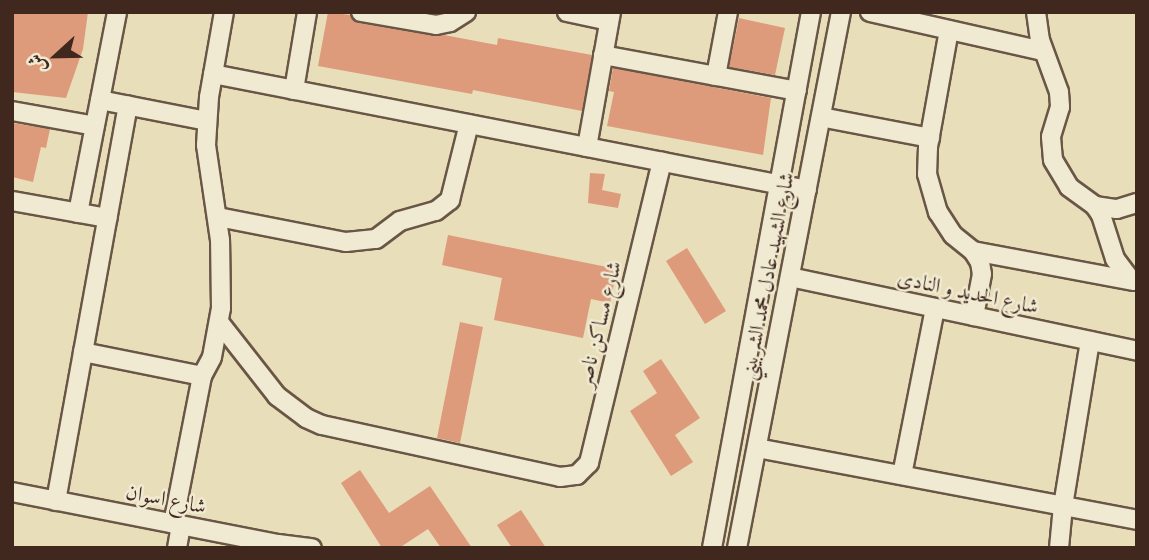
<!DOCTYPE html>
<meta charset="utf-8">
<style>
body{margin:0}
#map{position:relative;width:1149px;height:560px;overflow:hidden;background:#e8deb9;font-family:"Gentium Book Plus",Amiri,serif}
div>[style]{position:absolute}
.building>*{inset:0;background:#de9b7b}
.roads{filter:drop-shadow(2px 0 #6a5646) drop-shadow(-2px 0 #6a5646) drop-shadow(0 2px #6a5646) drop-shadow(0 -2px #6a5646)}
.minor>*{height:18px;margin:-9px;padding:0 9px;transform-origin:9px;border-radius:9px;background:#f0ead2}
span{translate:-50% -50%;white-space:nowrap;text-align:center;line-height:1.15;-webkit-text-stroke:5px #f0ead2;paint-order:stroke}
.street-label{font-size:21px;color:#40281f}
.frame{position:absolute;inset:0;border:14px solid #40281f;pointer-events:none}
.north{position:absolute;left:21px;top:21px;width:70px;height:70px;-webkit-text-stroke:5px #f0ead2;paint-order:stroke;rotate:248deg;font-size:19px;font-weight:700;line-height:28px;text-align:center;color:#40281f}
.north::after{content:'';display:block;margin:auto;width:24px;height:32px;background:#40281f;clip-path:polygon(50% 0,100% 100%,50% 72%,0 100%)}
</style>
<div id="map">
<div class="building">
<div style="clip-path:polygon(12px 12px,88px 12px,83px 49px,66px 98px,12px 92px)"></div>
<div style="clip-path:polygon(328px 12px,350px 15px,359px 23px,434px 36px,444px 35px,497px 45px,498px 38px,592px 55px,582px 111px,473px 90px,472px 94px,318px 66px)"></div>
<div style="clip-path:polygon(739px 18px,785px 28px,775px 75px,729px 67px)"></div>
<div style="clip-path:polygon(613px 68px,771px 98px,763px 155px,607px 126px,614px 92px,609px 91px)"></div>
<div style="clip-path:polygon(12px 123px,50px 129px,46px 148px,41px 147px,33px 182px,12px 177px)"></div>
<div style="clip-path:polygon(590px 173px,605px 174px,602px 190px,621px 194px,618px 208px,588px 203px)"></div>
<div style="clip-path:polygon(448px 235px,617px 269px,610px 303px,591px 299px,583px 338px,494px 320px,502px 278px,442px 265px)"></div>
<div style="clip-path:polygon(687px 248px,726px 311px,705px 324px,666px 261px)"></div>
<div style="clip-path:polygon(460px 322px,483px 327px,460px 443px,437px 438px)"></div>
<div style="clip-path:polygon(661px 359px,700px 418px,675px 435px,693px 462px,671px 476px,630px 411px,657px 393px,643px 371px)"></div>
<div style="clip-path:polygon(360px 470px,389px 513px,430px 486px,472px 548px,441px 548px,428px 529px,399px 548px,382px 548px,341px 483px)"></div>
<div style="clip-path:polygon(521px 510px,546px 548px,512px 548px,497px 525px)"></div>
</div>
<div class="roads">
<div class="minor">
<div style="left:361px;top:12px;width:76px;rotate:9.8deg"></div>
<div style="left:436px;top:25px;width:14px;rotate:-12deg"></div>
<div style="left:450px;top:22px;width:19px;rotate:-32deg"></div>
<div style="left:567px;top:12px;width:43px;rotate:12.1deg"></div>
<div style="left:870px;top:12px;width:177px;rotate:12.7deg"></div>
<div style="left:1036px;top:12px;width:28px;rotate:82deg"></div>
<div style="left:1040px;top:40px;width:55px;rotate:69.9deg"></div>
<div style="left:1059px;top:92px;width:15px;rotate:86deg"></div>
<div style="left:1060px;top:107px;width:31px;rotate:107deg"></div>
<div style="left:1051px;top:137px;width:23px;rotate:85deg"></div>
<div style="left:1053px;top:160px;width:31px;rotate:59deg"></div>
<div style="left:1069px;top:187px;width:32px;rotate:36deg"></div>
<div style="left:1095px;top:206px;width:11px;rotate:56deg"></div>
<div style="left:1101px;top:215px;width:46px;rotate:72.3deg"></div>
<div style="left:1115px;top:259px;width:26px;rotate:53deg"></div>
<div style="left:949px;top:30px;width:119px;rotate:100.2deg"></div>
<div style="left:928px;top:147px;width:27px;rotate:92deg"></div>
<div style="left:927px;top:174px;width:40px;rotate:74deg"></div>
<div style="left:938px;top:212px;width:27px;rotate:57deg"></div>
<div style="left:953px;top:235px;width:26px;rotate:39deg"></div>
<div style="left:973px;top:251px;width:13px;rotate:58deg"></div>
<div style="left:980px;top:262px;width:12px;rotate:81deg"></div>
<div style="left:982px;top:274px;width:43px;rotate:100.8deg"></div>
<div style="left:603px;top:55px;width:197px;rotate:10.5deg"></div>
<div style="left:213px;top:74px;width:605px;rotate:11.05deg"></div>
<div style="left:716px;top:76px;width:65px;rotate:-79.4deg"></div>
<div style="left:294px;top:90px;width:79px;rotate:-80.5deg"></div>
<div style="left:100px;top:100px;width:109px;rotate:11.1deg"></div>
<div style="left:12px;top:111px;width:84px;rotate:10.2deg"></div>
<div style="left:821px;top:117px;width:111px;rotate:10.9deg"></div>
<div style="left:587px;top:147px;width:137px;rotate:-79.9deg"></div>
<div style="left:12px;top:201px;width:97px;rotate:10.1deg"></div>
<div style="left:1095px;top:206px;width:22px;rotate:8deg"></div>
<div style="left:1117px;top:209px;width:21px;rotate:-17deg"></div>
<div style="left:78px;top:213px;width:205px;rotate:-79deg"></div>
<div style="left:218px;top:217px;width:130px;rotate:11.1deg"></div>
<div style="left:346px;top:242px;width:30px;rotate:-6deg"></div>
<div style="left:376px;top:239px;width:30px;rotate:-37deg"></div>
<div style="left:400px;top:221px;width:37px;rotate:-16deg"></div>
<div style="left:436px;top:211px;width:18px;rotate:-38deg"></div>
<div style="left:450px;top:200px;width:78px;rotate:-76deg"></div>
<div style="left:973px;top:251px;width:163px;rotate:10.6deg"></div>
<div style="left:790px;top:277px;width:355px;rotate:12deg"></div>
<div style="left:219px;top:322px;width:94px;rotate:51.9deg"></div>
<div style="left:277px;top:396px;width:36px;rotate:37deg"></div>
<div style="left:306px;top:418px;width:17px;rotate:24deg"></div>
<div style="left:322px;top:425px;width:244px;rotate:12.3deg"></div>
<div style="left:560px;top:477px;width:17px;rotate:-7deg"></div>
<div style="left:577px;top:475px;width:17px;rotate:-45deg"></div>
<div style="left:589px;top:463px;width:310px;rotate:-76.4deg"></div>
<div style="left:83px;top:352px;width:121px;rotate:11.4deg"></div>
<div style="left:757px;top:448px;width:387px;rotate:10.7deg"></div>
<div style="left:902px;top:475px;width:170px;rotate:-78.8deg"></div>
<div style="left:12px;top:492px;width:271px;rotate:11.1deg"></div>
<div style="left:278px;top:544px;width:34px;rotate:7deg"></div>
<div style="left:56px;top:501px;width:402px;rotate:-79.7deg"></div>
<div style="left:173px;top:524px;width:151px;rotate:-78.9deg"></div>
<div style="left:202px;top:376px;width:21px;rotate:-62deg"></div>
<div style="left:212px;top:357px;width:50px;rotate:-79.6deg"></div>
<div style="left:221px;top:308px;width:68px;rotate:-90.8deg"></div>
<div style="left:220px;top:240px;width:96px;rotate:-98.4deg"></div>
<div style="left:206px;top:145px;width:48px;rotate:-86.4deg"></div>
<div style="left:209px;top:97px;width:86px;rotate:-80deg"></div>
<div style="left:177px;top:548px;width:22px;rotate:-80deg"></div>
<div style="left:712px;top:548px;width:545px;rotate:-79.54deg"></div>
<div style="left:737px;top:548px;width:546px;rotate:-79.02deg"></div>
<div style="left:1059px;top:548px;width:42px;rotate:-84.6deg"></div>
<div style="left:1063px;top:506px;width:167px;rotate:-80.7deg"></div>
</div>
</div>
<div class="street-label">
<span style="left:767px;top:276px;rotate:-79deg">شارع الشهيد عادل محمد الشربيني</span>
<span style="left:968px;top:292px;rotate:12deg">شارع الحديد و النادى</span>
<span style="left:599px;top:324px;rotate:-76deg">شارع مساكن ناصر</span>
<span style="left:166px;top:499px;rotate:11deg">شارع اسوان</span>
</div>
<div class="frame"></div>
<div class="north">ش</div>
</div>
